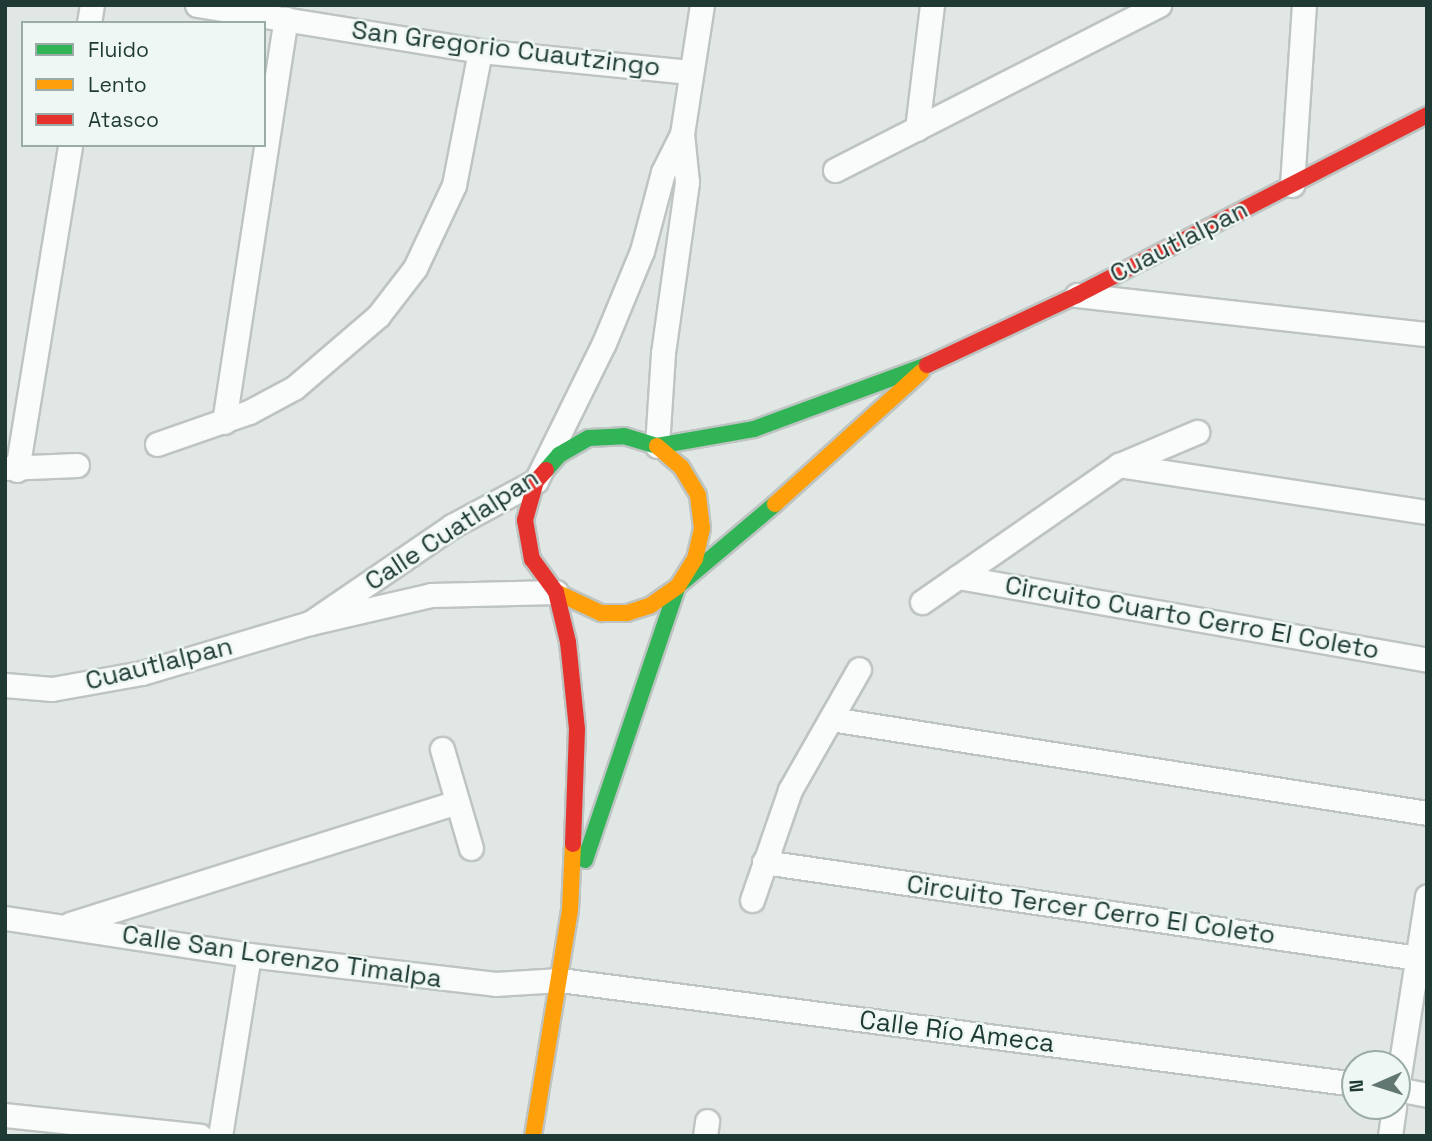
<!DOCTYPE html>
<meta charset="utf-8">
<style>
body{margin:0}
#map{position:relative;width:1432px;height:1141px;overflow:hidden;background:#e1e7e4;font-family:"Space Grotesk",sans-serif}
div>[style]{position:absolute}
.roads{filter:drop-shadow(2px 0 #bec4c2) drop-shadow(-2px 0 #bec4c2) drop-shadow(0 2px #bec4c2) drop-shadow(0 -2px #bec4c2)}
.street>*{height:23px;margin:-11.5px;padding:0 11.5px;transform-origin:11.5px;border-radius:11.5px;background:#fafbfb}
.fast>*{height:16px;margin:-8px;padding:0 8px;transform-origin:8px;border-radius:8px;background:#30b455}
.slow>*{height:16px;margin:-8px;padding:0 8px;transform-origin:8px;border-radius:8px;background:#ff9f0a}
.jam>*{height:16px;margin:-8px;padding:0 8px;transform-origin:8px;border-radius:8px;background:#e5322d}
span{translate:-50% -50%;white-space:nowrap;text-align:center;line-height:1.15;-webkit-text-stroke:5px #eef7f3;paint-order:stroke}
.street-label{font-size:26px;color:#1f3a35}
.frame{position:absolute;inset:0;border:7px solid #1f3a35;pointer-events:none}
.legend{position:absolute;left:21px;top:21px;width:245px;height:126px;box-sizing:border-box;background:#eef7f3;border:2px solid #9baba7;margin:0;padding:9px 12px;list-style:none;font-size:21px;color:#1f3a35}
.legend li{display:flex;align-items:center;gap:14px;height:35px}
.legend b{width:35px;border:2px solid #9baba7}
.north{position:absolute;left:1341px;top:1050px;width:70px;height:70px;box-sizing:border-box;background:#eef7f3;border:2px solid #9baba7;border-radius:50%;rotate:267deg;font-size:19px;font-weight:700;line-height:28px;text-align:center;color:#1f3a35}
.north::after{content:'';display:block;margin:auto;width:24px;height:32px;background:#637772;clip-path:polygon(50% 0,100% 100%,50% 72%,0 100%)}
</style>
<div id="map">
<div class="roads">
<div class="street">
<div style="left:197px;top:5px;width:287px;rotate:9.2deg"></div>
<div style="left:480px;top:51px;width:212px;rotate:5.7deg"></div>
<div style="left:89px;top:23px;width:18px;rotate:-81deg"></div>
<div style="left:917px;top:129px;width:125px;rotate:-83.1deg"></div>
<div style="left:835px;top:170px;width:364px;rotate:-27deg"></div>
<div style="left:1292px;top:185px;width:180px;rotate:-86.2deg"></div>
<div style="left:1077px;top:295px;width:352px;rotate:6.4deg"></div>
<div style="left:224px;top:422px;width:408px;rotate:-81.3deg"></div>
<div style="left:157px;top:444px;width:97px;rotate:-19.2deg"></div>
<div style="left:249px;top:412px;width:51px;rotate:-28.1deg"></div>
<div style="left:294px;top:388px;width:111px;rotate:-40.6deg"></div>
<div style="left:378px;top:316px;width:61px;rotate:-52.4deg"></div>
<div style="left:415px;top:268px;width:92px;rotate:-64.8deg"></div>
<div style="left:454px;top:185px;width:136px;rotate:-79deg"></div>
<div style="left:657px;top:446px;width:93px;rotate:-86.3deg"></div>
<div style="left:663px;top:353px;width:173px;rotate:-82deg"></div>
<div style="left:687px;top:182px;width:48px;rotate:-95.9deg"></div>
<div style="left:682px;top:134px;width:131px;rotate:-81.2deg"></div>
<div style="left:1119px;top:465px;width:312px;rotate:8.7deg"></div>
<div style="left:5px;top:468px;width:72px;rotate:-2.4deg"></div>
<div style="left:17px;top:470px;width:329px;rotate:-80.7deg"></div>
<div style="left:958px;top:577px;width:476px;rotate:10deg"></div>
<div style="left:922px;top:602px;width:240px;rotate:-34.8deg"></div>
<div style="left:1119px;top:465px;width:85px;rotate:-22.9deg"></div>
<div style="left:310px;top:623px;width:172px;rotate:-34.3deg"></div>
<div style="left:452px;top:526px;width:95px;rotate:-28.2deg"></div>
<div style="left:536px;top:481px;width:154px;rotate:-63.8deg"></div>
<div style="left:604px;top:343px;width:100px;rotate:-67.6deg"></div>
<div style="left:642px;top:251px;width:82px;rotate:-75.1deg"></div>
<div style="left:663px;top:172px;width:42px;rotate:-63.4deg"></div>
<div style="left:5px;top:685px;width:47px;rotate:4.9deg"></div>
<div style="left:52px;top:689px;width:91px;rotate:-10.1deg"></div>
<div style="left:142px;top:673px;width:175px;rotate:-16.6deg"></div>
<div style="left:310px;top:623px;width:124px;rotate:-13deg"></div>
<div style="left:431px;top:595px;width:125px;rotate:-1.4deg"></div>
<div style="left:831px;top:719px;width:603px;rotate:8.96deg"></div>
<div style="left:442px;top:749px;width:103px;rotate:73.7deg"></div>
<div style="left:764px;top:862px;width:660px;rotate:8.36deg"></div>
<div style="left:752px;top:900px;width:116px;rotate:-70.9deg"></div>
<div style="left:790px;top:790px;width:139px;rotate:-60.3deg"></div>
<div style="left:5px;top:918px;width:247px;rotate:8.6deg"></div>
<div style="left:249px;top:955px;width:248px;rotate:6.7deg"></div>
<div style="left:495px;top:984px;width:65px;rotate:-3.5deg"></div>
<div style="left:560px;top:980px;width:802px;rotate:7.45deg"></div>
<div style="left:70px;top:924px;width:406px;rotate:-17.5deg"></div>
<div style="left:1397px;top:1088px;width:194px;rotate:-81.1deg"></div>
<div style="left:1397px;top:1089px;width:31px;rotate:11deg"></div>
<div style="left:5px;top:1115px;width:196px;rotate:6.1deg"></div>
<div style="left:220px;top:1136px;width:183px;rotate:-80.9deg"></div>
<div style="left:705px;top:1136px;width:15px;rotate:-82deg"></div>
<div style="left:1390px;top:1136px;width:30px;rotate:-82deg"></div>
</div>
<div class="fast">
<div style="left:546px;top:470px;width:20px;rotate:-49deg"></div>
<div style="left:559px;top:455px;width:34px;rotate:-30deg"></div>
<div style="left:589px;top:438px;width:35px;rotate:-3deg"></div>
<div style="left:624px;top:436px;width:34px;rotate:17deg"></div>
<div style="left:657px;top:446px;width:98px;rotate:-9.9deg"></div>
<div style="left:754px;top:429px;width:184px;rotate:-20.3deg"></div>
<div style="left:585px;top:860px;width:289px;rotate:-71.3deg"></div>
<div style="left:678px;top:586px;width:127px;rotate:-40.2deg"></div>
</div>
<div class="slow">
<div style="left:775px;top:504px;width:197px;rotate:-42.1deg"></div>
<div style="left:556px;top:592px;width:50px;rotate:25deg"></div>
<div style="left:601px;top:613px;width:26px"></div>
<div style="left:627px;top:613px;width:25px;rotate:-18deg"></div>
<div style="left:651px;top:605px;width:33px;rotate:-35deg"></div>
<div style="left:678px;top:586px;width:32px;rotate:-58deg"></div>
<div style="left:695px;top:559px;width:32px;rotate:-77deg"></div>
<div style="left:702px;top:528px;width:33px;rotate:-97deg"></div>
<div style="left:698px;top:495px;width:33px;rotate:-121deg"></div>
<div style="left:681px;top:467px;width:32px;rotate:-139deg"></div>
<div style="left:533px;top:1136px;width:229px;rotate:-80.7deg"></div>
<div style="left:570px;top:910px;width:66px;rotate:-87.4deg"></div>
</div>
<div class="jam">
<div style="left:927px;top:365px;width:166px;rotate:-25deg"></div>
<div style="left:1077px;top:295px;width:394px;rotate:-27.2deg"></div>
<div style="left:546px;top:470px;width:15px;rotate:132deg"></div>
<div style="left:536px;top:481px;width:41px;rotate:105.8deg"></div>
<div style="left:525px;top:520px;width:40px;rotate:80deg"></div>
<div style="left:532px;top:559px;width:41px;rotate:54deg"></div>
<div style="left:556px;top:592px;width:51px;rotate:76.5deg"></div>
<div style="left:568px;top:642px;width:87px;rotate:84.1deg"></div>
<div style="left:577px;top:729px;width:115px;rotate:92deg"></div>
</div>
</div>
<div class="street-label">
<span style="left:506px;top:49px;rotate:7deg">San Gregorio Cuautzingo</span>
<span style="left:1179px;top:242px;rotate:-27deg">Cuautlalpan</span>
<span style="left:452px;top:530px;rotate:-33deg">Calle Cuatlalpan</span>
<span style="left:1192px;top:618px;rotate:10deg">Circuito Cuarto Cerro El Coleto</span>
<span style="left:159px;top:664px;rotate:-14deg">Cuautlalpan</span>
<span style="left:1091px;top:910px;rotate:8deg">Circuito Tercer Cerro El Coleto</span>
<span style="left:282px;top:957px;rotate:8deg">Calle San Lorenzo Timalpa</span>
<span style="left:957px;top:1032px;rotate:7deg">Calle Río Ameca</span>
</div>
<div class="frame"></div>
<ul class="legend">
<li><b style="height:9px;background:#30b455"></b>Fluido</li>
<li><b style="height:9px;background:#ff9f0a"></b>Lento</li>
<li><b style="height:9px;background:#e5322d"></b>Atasco</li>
</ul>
<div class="north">N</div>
</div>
